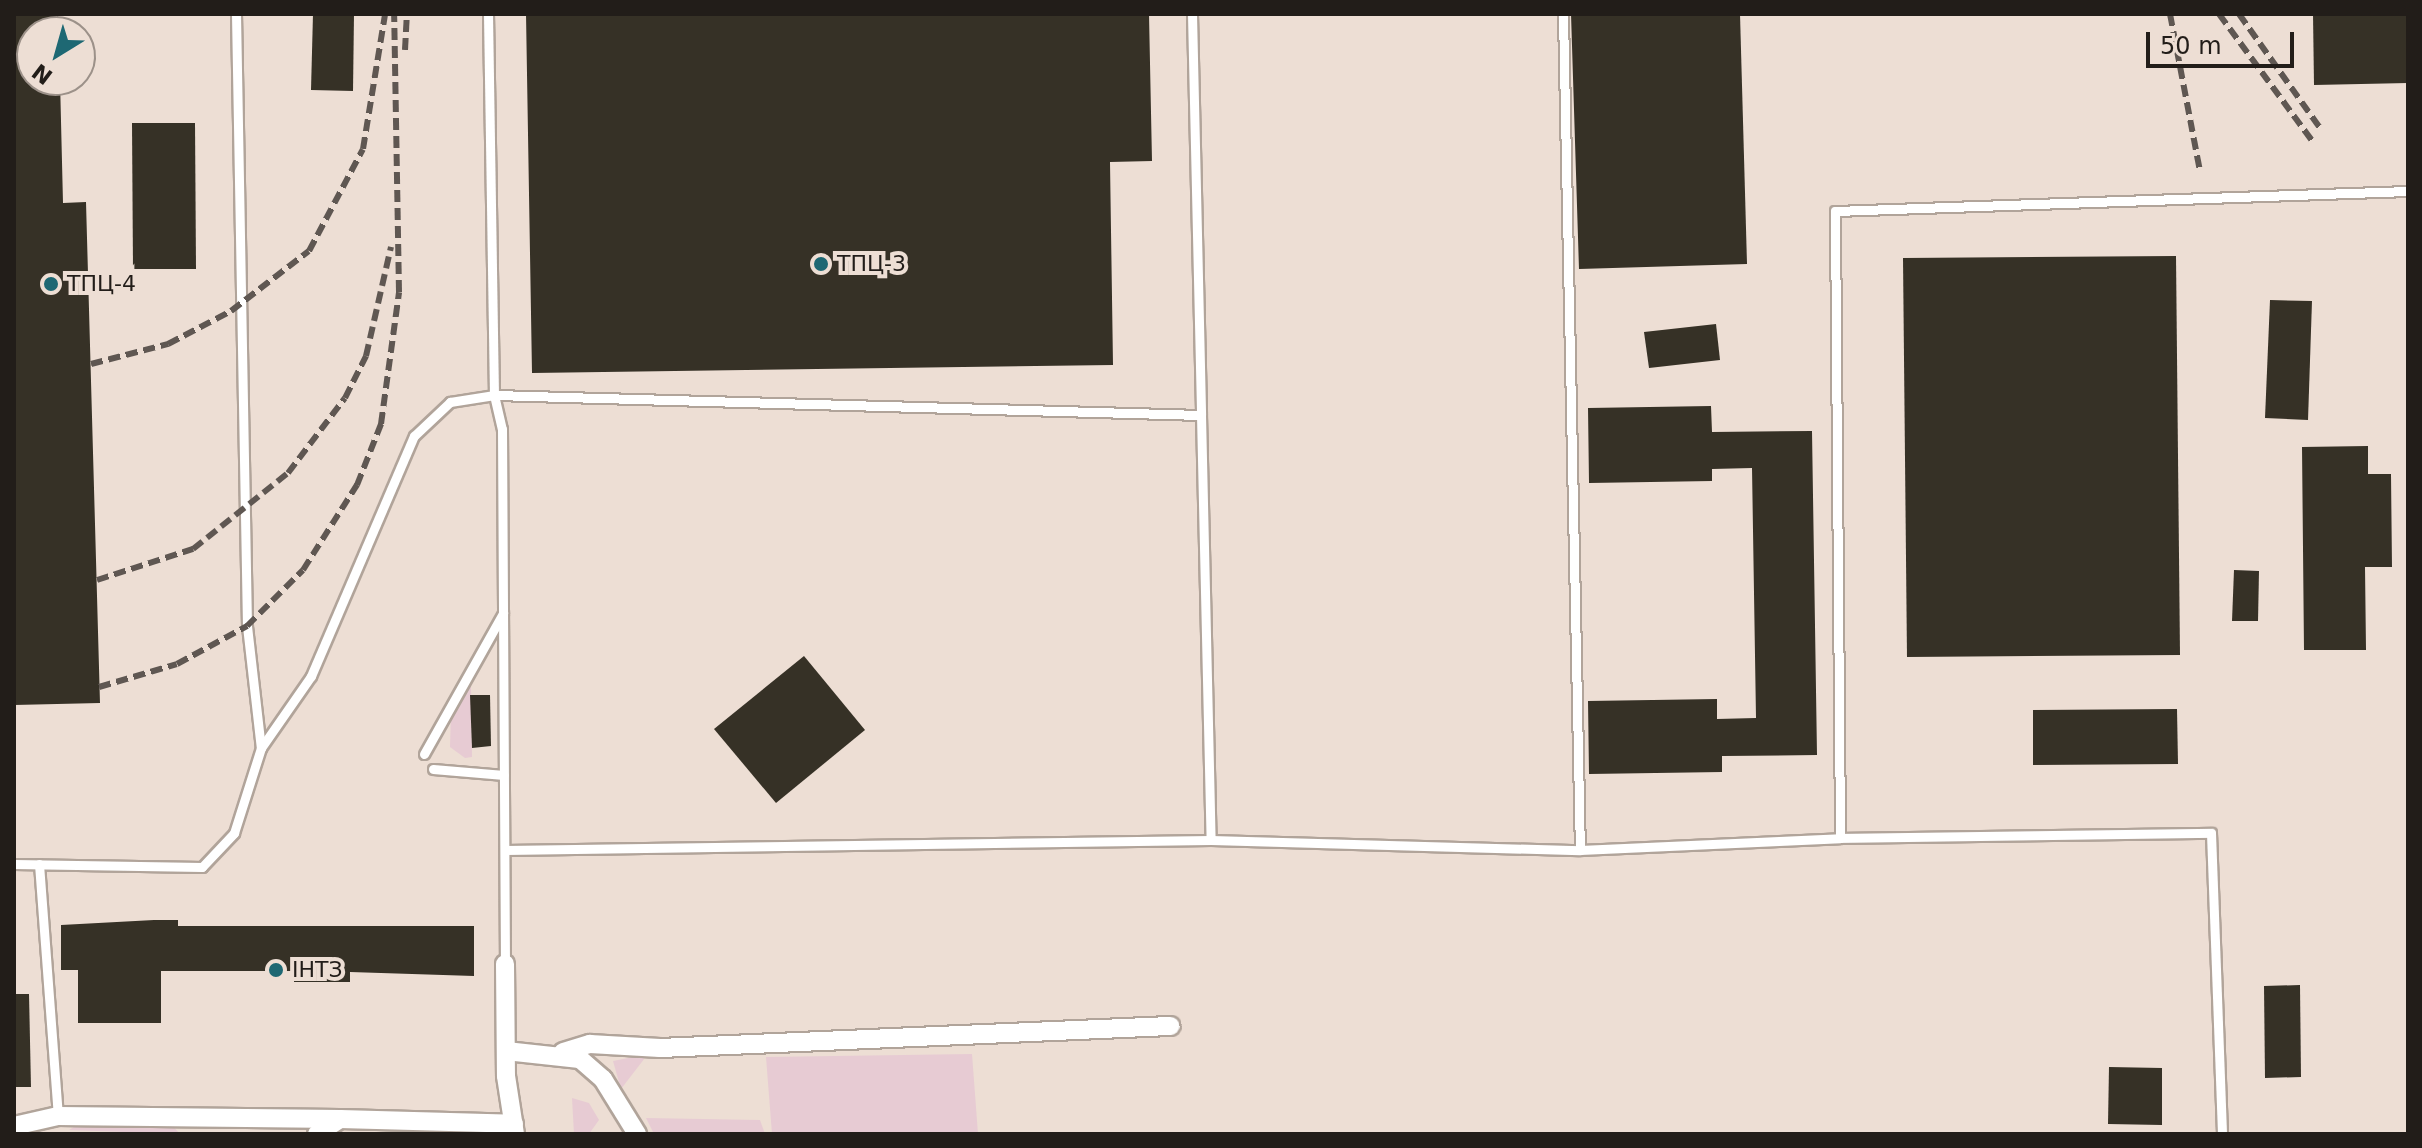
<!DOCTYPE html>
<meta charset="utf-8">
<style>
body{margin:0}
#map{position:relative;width:2422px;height:1148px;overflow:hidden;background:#edded4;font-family:"DejaVu Sans",sans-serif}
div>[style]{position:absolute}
.green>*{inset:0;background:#e7cbd3}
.building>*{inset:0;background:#363126}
.roads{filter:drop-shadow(2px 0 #b1a49a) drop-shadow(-2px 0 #b1a49a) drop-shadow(0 2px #b1a49a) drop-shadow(0 -2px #b1a49a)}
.service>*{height:9px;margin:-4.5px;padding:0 4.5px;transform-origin:4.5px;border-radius:4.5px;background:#fff}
.minor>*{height:18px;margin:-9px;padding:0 9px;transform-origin:9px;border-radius:9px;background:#fff}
.rail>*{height:6px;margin-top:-3px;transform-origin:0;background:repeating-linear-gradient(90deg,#5f5752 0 12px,transparent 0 18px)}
.dots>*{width:22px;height:22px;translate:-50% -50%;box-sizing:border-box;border:4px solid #edded4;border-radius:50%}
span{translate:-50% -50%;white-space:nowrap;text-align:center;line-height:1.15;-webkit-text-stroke:8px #edded4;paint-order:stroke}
.poi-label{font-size:22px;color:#221d19}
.left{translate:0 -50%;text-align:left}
.frame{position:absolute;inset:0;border:16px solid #221d19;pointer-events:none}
.north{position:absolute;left:16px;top:16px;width:80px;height:80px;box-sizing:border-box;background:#edded4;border:2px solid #9c9189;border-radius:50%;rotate:217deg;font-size:22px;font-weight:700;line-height:32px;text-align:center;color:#221d19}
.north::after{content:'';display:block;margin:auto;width:28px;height:36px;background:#1e6873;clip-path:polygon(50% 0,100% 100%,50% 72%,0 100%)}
.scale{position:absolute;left:2146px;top:32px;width:148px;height:36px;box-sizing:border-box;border:4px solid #221d19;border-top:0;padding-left:10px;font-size:24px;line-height:28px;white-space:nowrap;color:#221d19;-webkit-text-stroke:6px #edded4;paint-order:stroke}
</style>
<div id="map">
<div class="green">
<div style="clip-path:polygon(471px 686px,472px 757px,465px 758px,450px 747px,451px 711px)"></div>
<div style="clip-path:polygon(648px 1054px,621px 1089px,613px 1061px)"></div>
<div style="clip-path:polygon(972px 1054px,978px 1134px,772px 1134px,766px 1057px)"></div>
<div style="clip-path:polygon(572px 1098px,589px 1103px,599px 1120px,589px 1134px,574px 1134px)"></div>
<div style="clip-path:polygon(646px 1118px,760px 1120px,765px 1134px,654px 1134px)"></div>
<div style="clip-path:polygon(82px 1122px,171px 1124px,180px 1134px,69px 1130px)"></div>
</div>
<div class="building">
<div style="clip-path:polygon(14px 14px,58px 14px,59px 32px,32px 32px,32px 80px,60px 80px,63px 203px,86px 202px,100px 703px,14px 705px)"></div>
<div style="clip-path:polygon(313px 14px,354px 14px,353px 91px,311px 90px)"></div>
<div style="clip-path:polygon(526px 14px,1149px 14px,1152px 161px,1110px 162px,1113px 365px,532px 373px)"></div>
<div style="clip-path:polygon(1571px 14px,1740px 14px,1747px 264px,1579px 269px)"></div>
<div style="clip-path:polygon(2313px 14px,2408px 14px,2408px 83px,2314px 85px)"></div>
<div style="clip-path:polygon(132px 123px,195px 123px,196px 269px,133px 269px)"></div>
<div style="clip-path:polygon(2176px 256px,2180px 655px,1907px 657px,1903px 258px)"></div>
<div style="clip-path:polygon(2270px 300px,2312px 301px,2308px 420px,2265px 418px)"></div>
<div style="clip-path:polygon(1716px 324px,1720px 360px,1649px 368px,1644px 332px)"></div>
<div style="clip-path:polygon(1711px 406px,1712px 432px,1812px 431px,1817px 755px,1722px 756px,1722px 772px,1589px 774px,1588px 701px,1717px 699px,1717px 719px,1756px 718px,1752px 468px,1712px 469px,1712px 481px,1589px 483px,1588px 408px)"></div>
<div style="clip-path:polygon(2368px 446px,2368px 474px,2391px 474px,2392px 567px,2365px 567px,2366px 650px,2304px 650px,2302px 447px)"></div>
<div style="clip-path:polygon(2234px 570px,2259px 571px,2258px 621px,2232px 621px)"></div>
<div style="clip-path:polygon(804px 656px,865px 730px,776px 803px,714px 729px)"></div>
<div style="clip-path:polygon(470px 695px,490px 695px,491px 746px,472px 748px)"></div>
<div style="clip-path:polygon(2177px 709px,2178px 764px,2033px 765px,2033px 710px)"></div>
<div style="clip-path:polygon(154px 920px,178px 920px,178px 926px,474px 926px,474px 976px,350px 972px,350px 982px,294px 982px,294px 971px,161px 971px,161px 1023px,78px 1023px,78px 970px,61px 970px,61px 925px)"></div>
<div style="clip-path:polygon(2300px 985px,2301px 1077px,2265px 1078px,2264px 986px)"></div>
<div style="clip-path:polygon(14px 994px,29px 994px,31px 1087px,14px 1087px)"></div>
<div style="clip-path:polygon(2109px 1067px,2162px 1068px,2162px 1125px,2108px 1124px)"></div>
</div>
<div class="roads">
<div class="service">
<div style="left:236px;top:14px;width:612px;rotate:88.97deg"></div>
<div style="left:247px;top:626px;width:123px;rotate:83.5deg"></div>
<div style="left:488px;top:14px;width:381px;rotate:89.1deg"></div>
<div style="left:494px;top:395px;width:707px;rotate:1.62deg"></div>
<div style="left:1201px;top:415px;width:425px;rotate:88.7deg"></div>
<div style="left:1192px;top:14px;width:401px;rotate:88.7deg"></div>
<div style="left:1563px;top:14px;width:836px;rotate:88.84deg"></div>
<div style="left:424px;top:754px;width:162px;rotate:-60.7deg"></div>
<div style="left:433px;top:769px;width:71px;rotate:4.8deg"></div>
<div style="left:1840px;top:838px;width:371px;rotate:-0.8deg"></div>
<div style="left:2211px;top:833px;width:301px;rotate:87.9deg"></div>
<div style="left:505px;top:850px;width:706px;rotate:-0.81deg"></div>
<div style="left:1211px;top:840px;width:369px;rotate:1.6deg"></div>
<div style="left:1580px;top:850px;width:260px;rotate:-2.6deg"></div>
<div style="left:1840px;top:838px;width:627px;rotate:-90.46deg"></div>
<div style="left:1835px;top:211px;width:573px;rotate:-2deg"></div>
<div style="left:14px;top:864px;width:188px;rotate:0.9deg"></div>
<div style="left:202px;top:867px;width:47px;rotate:-46.7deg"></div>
<div style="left:234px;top:833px;width:89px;rotate:-72.4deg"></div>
<div style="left:261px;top:748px;width:88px;rotate:-55.2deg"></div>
<div style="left:311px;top:676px;width:261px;rotate:-66.8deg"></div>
<div style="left:414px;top:436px;width:50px;rotate:-43.4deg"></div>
<div style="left:450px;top:402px;width:45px;rotate:-9deg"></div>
<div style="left:494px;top:395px;width:35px;rotate:77deg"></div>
<div style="left:502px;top:429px;width:535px;rotate:89.68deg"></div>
<div style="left:39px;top:864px;width:253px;rotate:85.7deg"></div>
</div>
<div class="minor">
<div style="left:505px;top:964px;width:112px;rotate:89.5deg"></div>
<div style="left:506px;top:1076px;width:59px;rotate:81.2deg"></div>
<div style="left:506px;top:1051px;width:74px;rotate:6.2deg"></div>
<div style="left:580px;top:1059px;width:30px;rotate:41deg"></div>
<div style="left:603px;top:1079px;width:65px;rotate:58.3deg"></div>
<div style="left:563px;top:1052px;width:28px;rotate:-17deg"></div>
<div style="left:590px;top:1044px;width:70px;rotate:3.3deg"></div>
<div style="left:660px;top:1048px;width:511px;rotate:-2.47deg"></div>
<div style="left:14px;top:1126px;width:45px;rotate:-12.8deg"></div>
<div style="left:58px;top:1116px;width:282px;rotate:0.6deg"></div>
<div style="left:317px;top:1134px;width:27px;rotate:-33deg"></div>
<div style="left:340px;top:1119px;width:174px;rotate:1.6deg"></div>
</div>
</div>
<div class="rail">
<div style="left:2170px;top:14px;width:160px;rotate:79.2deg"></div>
<div style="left:2219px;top:14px;width:159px;rotate:53.7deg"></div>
<div style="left:2239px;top:14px;width:143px;rotate:54.6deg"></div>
<div style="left:405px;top:50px;width:36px;rotate:-87deg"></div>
<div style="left:91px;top:364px;width:80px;rotate:-14.6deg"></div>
<div style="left:168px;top:344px;width:71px;rotate:-27.6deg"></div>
<div style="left:231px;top:311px;width:98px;rotate:-37.6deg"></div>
<div style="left:309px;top:251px;width:115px;rotate:-62.1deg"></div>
<div style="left:363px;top:149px;width:137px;rotate:-80.7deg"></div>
<div style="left:97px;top:580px;width:101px;rotate:-17.9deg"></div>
<div style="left:193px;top:549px;width:122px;rotate:-38.7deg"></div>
<div style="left:288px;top:473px;width:94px;rotate:-52.8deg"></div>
<div style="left:345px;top:398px;width:47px;rotate:-63.4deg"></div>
<div style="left:366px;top:356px;width:112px;rotate:-77.1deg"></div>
<div style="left:99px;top:687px;width:81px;rotate:-16.4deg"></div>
<div style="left:177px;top:664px;width:80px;rotate:-28.5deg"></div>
<div style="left:247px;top:626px;width:79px;rotate:-45deg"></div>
<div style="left:303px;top:570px;width:101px;rotate:-57.6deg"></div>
<div style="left:357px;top:485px;width:66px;rotate:-68.5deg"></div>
<div style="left:381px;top:424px;width:133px;rotate:-82.2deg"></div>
<div style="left:399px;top:292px;width:278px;rotate:-91deg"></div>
</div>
<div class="dots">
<div style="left:821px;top:264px;background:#1e6873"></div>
<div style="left:51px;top:284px;background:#1e6873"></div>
<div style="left:276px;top:970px;background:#1e6873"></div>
</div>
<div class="poi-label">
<span class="left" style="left:837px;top:264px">ТПЦ-3</span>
<span class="left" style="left:67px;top:284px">ТПЦ-4</span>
<span class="left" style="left:292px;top:970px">ІНТЗ</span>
</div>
<div class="frame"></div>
<div class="north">N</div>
<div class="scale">50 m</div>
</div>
